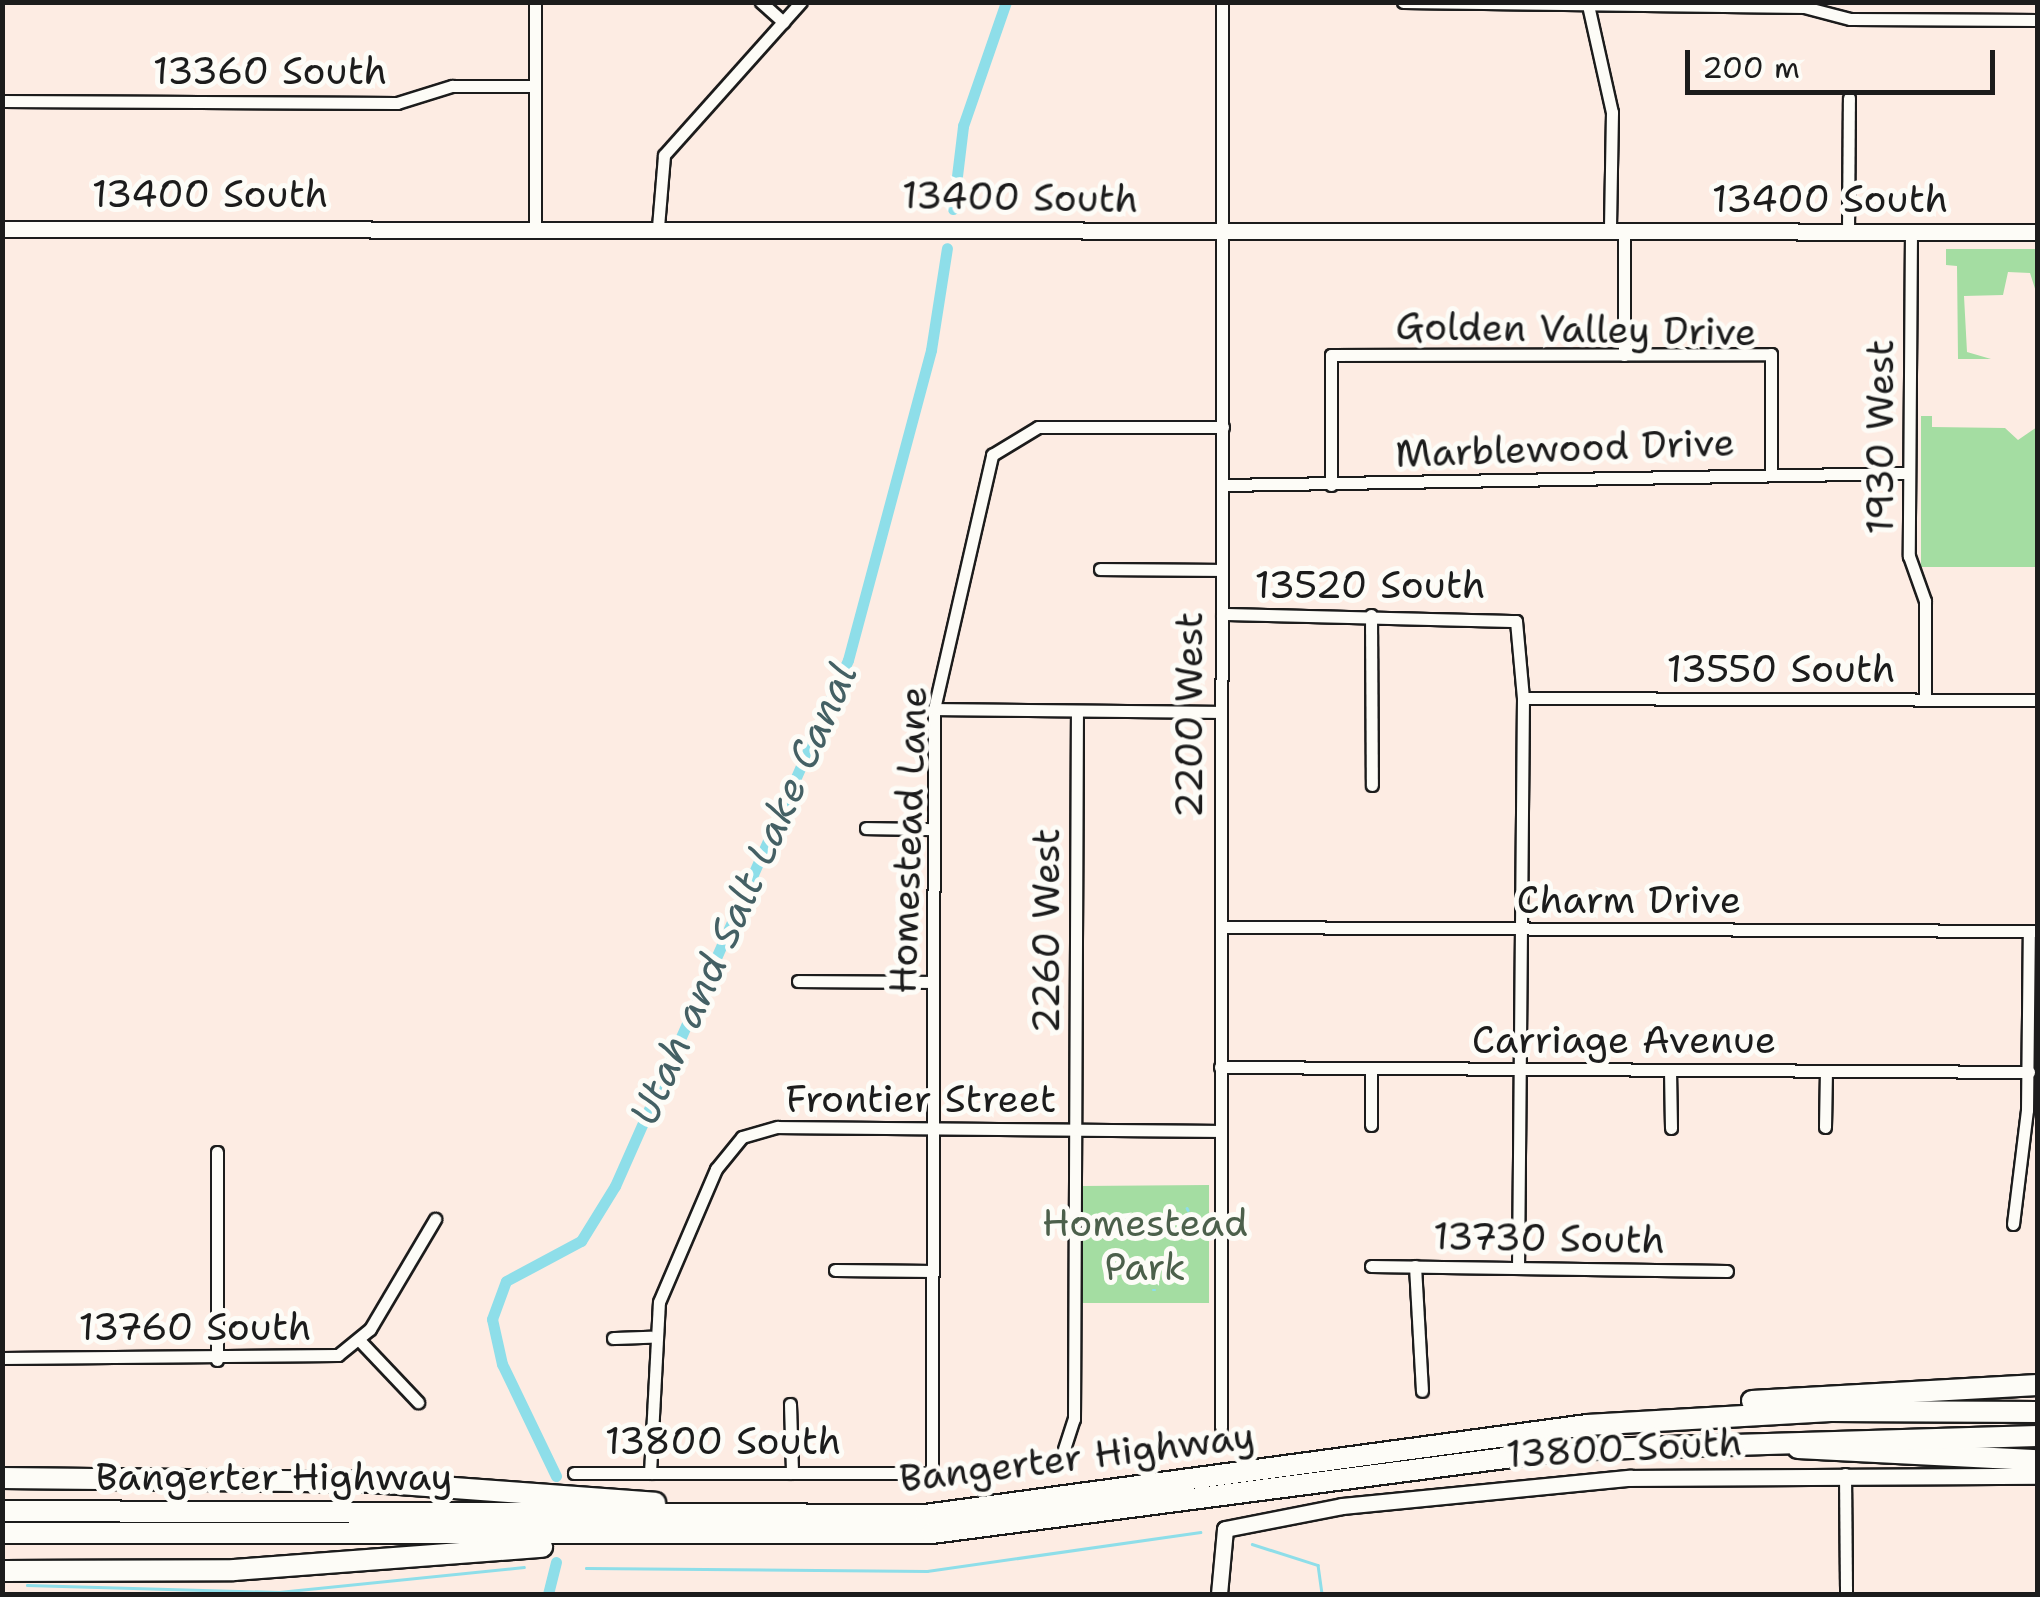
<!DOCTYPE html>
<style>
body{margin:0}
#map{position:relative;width:2040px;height:1597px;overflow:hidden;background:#fdece3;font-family:"Shantell Sans",sans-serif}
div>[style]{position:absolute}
.green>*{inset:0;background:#a4dda2}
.stream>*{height:2.5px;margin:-1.25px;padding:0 1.25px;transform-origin:1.25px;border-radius:1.25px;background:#8edee9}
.canal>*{height:11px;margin:-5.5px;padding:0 5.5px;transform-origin:5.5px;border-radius:5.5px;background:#8edee9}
.roads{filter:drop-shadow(2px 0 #1c1c1c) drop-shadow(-2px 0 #1c1c1c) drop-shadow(0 2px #1c1c1c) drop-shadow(0 -2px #1c1c1c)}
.street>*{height:11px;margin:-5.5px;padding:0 5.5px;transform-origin:5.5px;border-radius:5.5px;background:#fdfcf7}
.secondary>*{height:15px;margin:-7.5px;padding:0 7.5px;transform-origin:7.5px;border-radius:7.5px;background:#fdfcf7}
.highway>*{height:20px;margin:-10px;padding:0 10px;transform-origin:10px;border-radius:10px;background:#fdfcf7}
span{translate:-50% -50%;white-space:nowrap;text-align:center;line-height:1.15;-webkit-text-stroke:10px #fdfcf7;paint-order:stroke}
.street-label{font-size:38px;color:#1c1c1c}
.park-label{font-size:38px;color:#4c604b}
.water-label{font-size:40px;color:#446064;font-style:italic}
.frame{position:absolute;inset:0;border:5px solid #1c1c1c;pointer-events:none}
.scale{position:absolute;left:1685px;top:50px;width:310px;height:45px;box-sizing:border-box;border:5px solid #1c1c1c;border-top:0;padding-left:12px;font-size:30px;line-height:35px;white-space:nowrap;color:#1c1c1c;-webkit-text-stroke:8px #fdfcf7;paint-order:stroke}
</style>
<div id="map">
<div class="green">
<div style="clip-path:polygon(1946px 249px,2037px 249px,2037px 295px,2030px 273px,2008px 272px,2003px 295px,1964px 296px,1967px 352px,1991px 359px,1958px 359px,1957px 266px,1946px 265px)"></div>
<div style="clip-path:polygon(1921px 416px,1932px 416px,1932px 427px,2005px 428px,2018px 440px,2037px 427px,2037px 567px,1921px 567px)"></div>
<div style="clip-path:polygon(1209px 1185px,1209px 1303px,1082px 1303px,1082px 1186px)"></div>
</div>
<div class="stream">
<div style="left:1187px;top:1208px;width:2px;rotate:63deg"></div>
<div style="left:1153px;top:1290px;width:2px"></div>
<div style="left:1252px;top:1544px;width:69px;rotate:17.7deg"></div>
<div style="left:1318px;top:1565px;width:29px;rotate:82deg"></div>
<div style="left:586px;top:1568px;width:341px;rotate:0.5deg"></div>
<div style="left:927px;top:1571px;width:276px;rotate:-8.1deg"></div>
<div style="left:27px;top:1585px;width:252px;rotate:1.6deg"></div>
<div style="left:279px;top:1592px;width:246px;rotate:-5.8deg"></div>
</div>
<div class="canal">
<div style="left:953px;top:209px;width:84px;rotate:-83.1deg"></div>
<div style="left:963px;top:126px;width:131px;rotate:-70.9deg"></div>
<div style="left:556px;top:1476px;width:124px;rotate:-115.7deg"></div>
<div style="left:502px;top:1364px;width:46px;rotate:-102.5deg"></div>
<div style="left:492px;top:1319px;width:40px;rotate:-69.8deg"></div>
<div style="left:506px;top:1281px;width:85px;rotate:-28.1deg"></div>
<div style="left:581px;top:1241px;width:65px;rotate:-58.3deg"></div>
<div style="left:615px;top:1186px;width:575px;rotate:-66.11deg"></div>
<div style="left:848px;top:660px;width:321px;rotate:-75deg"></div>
<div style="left:931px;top:350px;width:103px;rotate:-81.1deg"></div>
<div style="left:548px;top:1594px;width:33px;rotate:-76deg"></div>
</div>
<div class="roads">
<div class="street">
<div style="left:535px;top:2px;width:225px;rotate:90deg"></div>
<div style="left:761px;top:2px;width:30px;rotate:42deg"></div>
<div style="left:1403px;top:2px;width:401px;rotate:0.7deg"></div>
<div style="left:1804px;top:7px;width:48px;rotate:14.6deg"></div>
<div style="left:1850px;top:19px;width:188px;rotate:0.3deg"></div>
<div style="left:1588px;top:5px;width:110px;rotate:77.4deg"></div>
<div style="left:1612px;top:112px;width:119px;rotate:91deg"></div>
<div style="left:2px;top:101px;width:395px;rotate:0.3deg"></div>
<div style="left:397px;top:103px;width:58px;rotate:-17.2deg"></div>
<div style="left:452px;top:86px;width:83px"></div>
<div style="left:658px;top:227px;width:72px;rotate:-85.2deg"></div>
<div style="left:664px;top:155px;width:205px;rotate:-48.2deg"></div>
<div style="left:1848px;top:232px;width:134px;rotate:-89.6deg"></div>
<div style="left:1911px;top:232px;width:324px;rotate:90.4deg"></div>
<div style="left:1909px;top:556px;width:48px;rotate:70.4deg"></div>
<div style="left:1925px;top:601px;width:98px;rotate:90deg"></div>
<div style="left:1624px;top:355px;width:124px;rotate:-90deg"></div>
<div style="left:1223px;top:485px;width:686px;rotate:-1deg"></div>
<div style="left:1331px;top:485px;width:130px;rotate:-90deg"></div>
<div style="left:1331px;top:355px;width:440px;rotate:-0.1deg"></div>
<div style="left:1771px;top:354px;width:118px;rotate:90deg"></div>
<div style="left:1100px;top:569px;width:122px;rotate:0.5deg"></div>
<div style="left:1222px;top:614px;width:294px;rotate:1.4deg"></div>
<div style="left:1516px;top:621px;width:77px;rotate:84.8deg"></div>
<div style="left:1523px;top:698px;width:570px;rotate:90.5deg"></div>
<div style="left:1371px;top:615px;width:170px;rotate:89.7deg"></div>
<div style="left:1523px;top:698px;width:515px;rotate:0.22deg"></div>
<div style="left:934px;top:709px;width:287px;rotate:0.6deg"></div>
<div style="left:866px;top:828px;width:67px;rotate:0.9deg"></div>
<div style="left:1221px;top:927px;width:817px;rotate:0.28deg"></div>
<div style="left:798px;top:981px;width:135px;rotate:0.4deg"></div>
<div style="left:1220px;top:1067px;width:809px;rotate:0.35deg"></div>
<div style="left:1670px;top:1070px;width:58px;rotate:89deg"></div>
<div style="left:1371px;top:1125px;width:56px;rotate:-90deg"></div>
<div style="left:1825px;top:1127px;width:56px;rotate:-89deg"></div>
<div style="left:217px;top:1152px;width:208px;rotate:90deg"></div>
<div style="left:2013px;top:1224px;width:115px;rotate:-83deg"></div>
<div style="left:2027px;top:1110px;width:179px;rotate:-89.4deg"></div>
<div style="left:1371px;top:1266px;width:356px;rotate:0.8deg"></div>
<div style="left:1415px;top:1266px;width:125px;rotate:86.8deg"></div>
<div style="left:835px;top:1270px;width:98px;rotate:0.6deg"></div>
<div style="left:613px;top:1338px;width:38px;rotate:-2deg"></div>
<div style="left:361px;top:1342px;width:83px;rotate:46.5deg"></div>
<div style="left:2px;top:1358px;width:336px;rotate:-0.5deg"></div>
<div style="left:338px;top:1355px;width:41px;rotate:-39.1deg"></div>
<div style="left:370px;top:1329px;width:128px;rotate:-59.4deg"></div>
<div style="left:790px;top:1404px;width:69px;rotate:88.3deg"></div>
<div style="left:1221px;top:1427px;width:1425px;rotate:-89.96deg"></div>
<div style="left:1064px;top:1449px;width:32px;rotate:-72deg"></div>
<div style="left:1074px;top:1419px;width:708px;rotate:-89.76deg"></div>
<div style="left:574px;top:1473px;width:358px"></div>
<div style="left:932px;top:1473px;width:764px;rotate:-89.85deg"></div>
<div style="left:934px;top:709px;width:261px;rotate:-77.1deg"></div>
<div style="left:992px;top:455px;width:54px;rotate:-31.3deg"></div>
<div style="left:1038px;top:427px;width:185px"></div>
<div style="left:650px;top:1473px;width:171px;rotate:-87deg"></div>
<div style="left:659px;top:1302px;width:145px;rotate:-66.8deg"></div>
<div style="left:716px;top:1169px;width:41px;rotate:-50.9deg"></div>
<div style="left:742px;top:1137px;width:37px;rotate:-16deg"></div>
<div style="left:778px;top:1127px;width:441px;rotate:0.5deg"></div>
<div style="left:1845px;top:1474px;width:120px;rotate:89.5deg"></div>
</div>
<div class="secondary">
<div style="left:2px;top:229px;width:2036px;rotate:0.08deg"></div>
<div style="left:1219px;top:1594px;width:65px;rotate:-84.7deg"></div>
<div style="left:1225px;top:1529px;width:119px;rotate:-11.1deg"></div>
<div style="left:1342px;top:1506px;width:289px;rotate:-5.6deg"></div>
<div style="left:1630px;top:1478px;width:408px;rotate:-0.3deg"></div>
</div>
<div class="highway">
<div style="left:1752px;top:1401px;width:286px;rotate:-3.2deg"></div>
<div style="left:1798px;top:1448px;width:240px;rotate:2.9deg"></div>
<div style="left:2px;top:1478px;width:370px;rotate:0.6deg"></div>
<div style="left:372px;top:1482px;width:284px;rotate:4.2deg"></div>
<div style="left:2px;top:1511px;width:923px;rotate:0.25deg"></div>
<div style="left:925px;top:1515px;width:668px;rotate:-7.74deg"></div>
<div style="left:1587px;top:1425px;width:244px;rotate:-3.3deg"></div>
<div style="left:1831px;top:1411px;width:207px;rotate:0.3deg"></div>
<div style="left:2px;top:1533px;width:930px"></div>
<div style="left:932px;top:1533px;width:639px;rotate:-7.46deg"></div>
<div style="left:1566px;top:1450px;width:472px;rotate:-1.7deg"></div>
<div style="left:2px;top:1571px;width:232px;rotate:-0.2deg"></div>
<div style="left:234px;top:1570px;width:309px;rotate:-4.3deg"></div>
</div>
</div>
<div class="street-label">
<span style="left:270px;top:71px">13360 South</span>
<span style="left:210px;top:194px">13400 South</span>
<span style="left:1020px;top:197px;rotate:1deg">13400 South</span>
<span style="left:1830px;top:199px">13400 South</span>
<span style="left:1576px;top:329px;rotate:1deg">Golden Valley Drive</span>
<span style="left:1880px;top:437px;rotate:-90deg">1930 West</span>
<span style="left:1565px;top:448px;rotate:-2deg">Marblewood Drive</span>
<span style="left:1370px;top:585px">13520 South</span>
<span style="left:1781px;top:669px">13550 South</span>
<span style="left:1189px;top:715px;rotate:-90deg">2200 West</span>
<span style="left:908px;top:840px;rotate:-88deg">Homestead Lane</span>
<span style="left:1629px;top:900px">Charm Drive</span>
<span style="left:1046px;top:931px;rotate:-90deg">2260 West</span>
<span style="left:1624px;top:1040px">Carriage Avenue</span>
<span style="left:921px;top:1099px">Frontier Street</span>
<span style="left:1549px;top:1238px;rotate:1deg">13730 South</span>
<span style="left:195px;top:1327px">13760 South</span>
<span style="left:723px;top:1441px">13800 South</span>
<span style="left:1624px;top:1448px;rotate:-3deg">13800 South</span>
<span style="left:1077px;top:1457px;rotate:-7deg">Bangerter Highway</span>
<span style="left:274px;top:1477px">Bangerter Highway</span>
</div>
<div class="park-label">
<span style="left:1145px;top:1245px">Homestead<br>Park</span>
</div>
<div class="water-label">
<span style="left:743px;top:894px;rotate:-66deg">Utah and Salt Lake Canal</span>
</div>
<div class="frame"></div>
<div class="scale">200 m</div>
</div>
